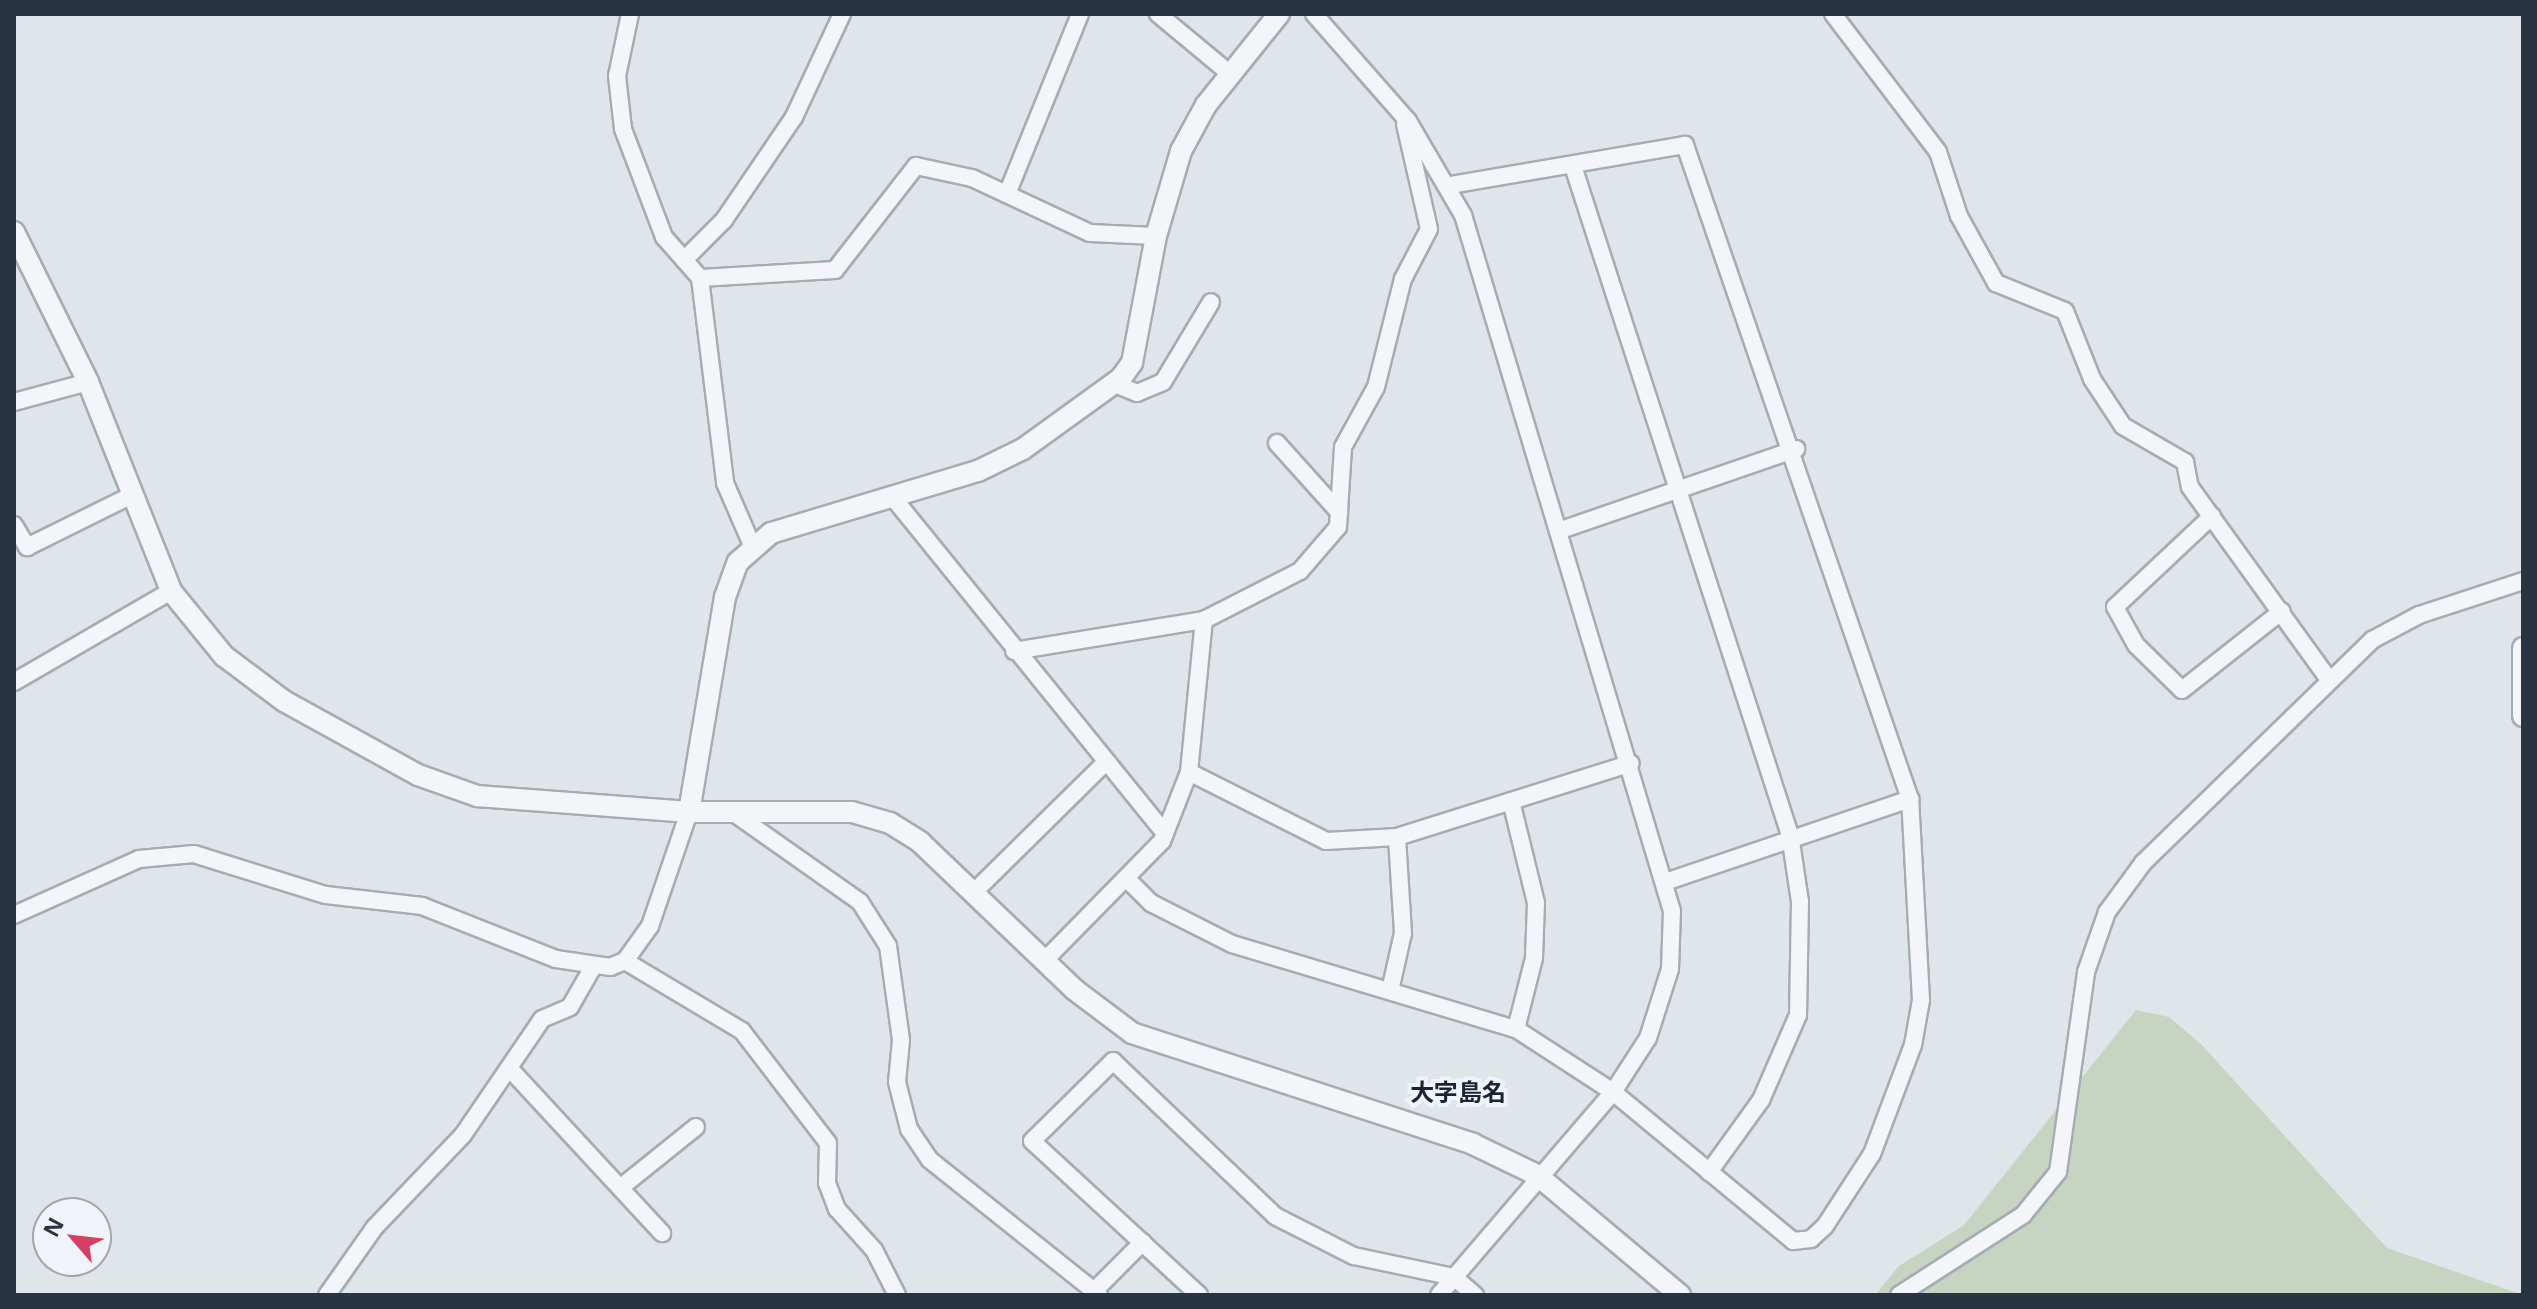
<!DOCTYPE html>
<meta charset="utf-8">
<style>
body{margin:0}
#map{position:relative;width:2537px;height:1309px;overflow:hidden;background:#e0e5ea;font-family:"Noto Sans","Noto Sans JP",sans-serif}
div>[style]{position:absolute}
.green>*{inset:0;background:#c7d4c1}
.roads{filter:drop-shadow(2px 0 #a5acb4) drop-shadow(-2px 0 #a5acb4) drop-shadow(0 2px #a5acb4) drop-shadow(0 -2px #a5acb4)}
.minor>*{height:16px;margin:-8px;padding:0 8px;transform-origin:8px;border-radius:8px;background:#f3f5f8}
.tertiary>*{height:20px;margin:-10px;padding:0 10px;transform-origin:10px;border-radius:10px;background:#f3f5f8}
span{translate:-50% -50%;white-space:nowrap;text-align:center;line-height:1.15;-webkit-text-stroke:8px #f0f3f7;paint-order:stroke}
.quarter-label{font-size:24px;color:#1a2533;font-weight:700}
.frame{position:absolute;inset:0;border:16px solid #283442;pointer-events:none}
.north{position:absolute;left:32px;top:1197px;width:80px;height:80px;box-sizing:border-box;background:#f0f3f7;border:2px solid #a0a7af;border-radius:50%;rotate:298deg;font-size:22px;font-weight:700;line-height:32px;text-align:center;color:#283442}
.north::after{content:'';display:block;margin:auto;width:28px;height:36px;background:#d44063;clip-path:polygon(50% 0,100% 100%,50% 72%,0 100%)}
</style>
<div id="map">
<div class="green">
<div style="clip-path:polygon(2136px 1010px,2169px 1017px,2200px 1043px,2387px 1248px,2523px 1295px,1875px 1295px,1899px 1266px,1964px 1225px)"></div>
</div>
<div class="roads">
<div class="minor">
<div style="left:630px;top:14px;width:63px;rotate:101.8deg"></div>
<div style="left:617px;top:76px;width:53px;rotate:83.5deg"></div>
<div style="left:623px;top:129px;width:116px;rotate:69.2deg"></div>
<div style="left:664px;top:237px;width:55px;rotate:48.7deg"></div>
<div style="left:700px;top:278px;width:207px;rotate:83deg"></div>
<div style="left:725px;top:483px;width:68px;rotate:66.5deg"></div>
<div style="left:1158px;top:14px;width:92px;rotate:39.7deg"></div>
<div style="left:1314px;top:14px;width:142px;rotate:48.7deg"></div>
<div style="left:1408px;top:121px;width:109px;rotate:59.7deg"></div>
<div style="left:1463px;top:215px;width:727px;rotate:73.29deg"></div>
<div style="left:1672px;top:911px;width:58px;rotate:92deg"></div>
<div style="left:1670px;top:969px;width:72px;rotate:107.7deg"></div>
<div style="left:1648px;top:1038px;width:64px;rotate:122.9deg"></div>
<div style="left:1613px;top:1092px;width:267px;rotate:130.6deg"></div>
<div style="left:1833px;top:14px;width:173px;rotate:52.7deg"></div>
<div style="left:1938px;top:152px;width:67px;rotate:71.8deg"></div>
<div style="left:1959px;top:216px;width:77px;rotate:61.1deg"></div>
<div style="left:1996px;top:283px;width:74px;rotate:22.1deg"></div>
<div style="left:2065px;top:311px;width:73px;rotate:68.3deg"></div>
<div style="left:2092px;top:379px;width:56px;rotate:56.6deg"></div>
<div style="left:2123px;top:426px;width:72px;rotate:30.1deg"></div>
<div style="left:2185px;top:462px;width:25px;rotate:79deg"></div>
<div style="left:2190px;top:487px;width:234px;rotate:54.2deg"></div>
<div style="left:1573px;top:166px;width:703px;rotate:72.03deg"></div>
<div style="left:1790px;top:835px;width:68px;rotate:81.5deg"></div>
<div style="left:1800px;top:902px;width:113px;rotate:91deg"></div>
<div style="left:1798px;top:1015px;width:93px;rotate:113.5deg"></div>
<div style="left:1761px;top:1100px;width:89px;rotate:125.8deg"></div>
<div style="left:1007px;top:194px;width:194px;rotate:-67.9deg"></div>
<div style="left:684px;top:260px;width:57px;rotate:-45deg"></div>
<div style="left:724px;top:220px;width:125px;rotate:-55.8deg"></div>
<div style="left:794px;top:117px;width:114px;rotate:-65deg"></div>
<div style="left:700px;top:278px;width:135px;rotate:-3.4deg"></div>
<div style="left:835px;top:270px;width:132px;rotate:-52.1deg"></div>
<div style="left:916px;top:166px;width:57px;rotate:12.1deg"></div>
<div style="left:972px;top:178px;width:130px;rotate:25deg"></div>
<div style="left:1090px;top:233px;width:66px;rotate:2.6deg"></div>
<div style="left:1115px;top:384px;width:24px;rotate:22deg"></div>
<div style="left:1137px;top:393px;width:28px;rotate:-23deg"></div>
<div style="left:1163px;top:382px;width:93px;rotate:-59deg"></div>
<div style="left:14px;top:402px;width:77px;rotate:-15.1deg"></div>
<div style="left:1277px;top:443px;width:93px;rotate:48.1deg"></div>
<div style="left:895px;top:500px;width:429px;rotate:51deg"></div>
<div style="left:2212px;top:516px;width:133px;rotate:136.8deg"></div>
<div style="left:2115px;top:607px;width:43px;rotate:61.1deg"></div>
<div style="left:2136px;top:645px;width:64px;rotate:44.4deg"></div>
<div style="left:2182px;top:690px;width:127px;rotate:-38.3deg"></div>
<div style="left:14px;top:525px;width:26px;rotate:59deg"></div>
<div style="left:27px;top:547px;width:113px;rotate:-26.3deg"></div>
<div style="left:1558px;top:531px;width:252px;rotate:-19deg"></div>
<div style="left:1014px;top:651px;width:193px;rotate:-9.3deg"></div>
<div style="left:1204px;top:620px;width:108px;rotate:-27deg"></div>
<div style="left:1300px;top:571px;width:58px;rotate:-49.2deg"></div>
<div style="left:1338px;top:527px;width:80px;rotate:-86.4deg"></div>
<div style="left:1343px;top:447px;width:68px;rotate:-61.2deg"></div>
<div style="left:1376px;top:387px;width:111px;rotate:-76deg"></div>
<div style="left:1403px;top:279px;width:56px;rotate:-62.5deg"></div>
<div style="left:1429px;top:229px;width:108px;rotate:-102.9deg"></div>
<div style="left:14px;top:682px;width:181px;rotate:-30.1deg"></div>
<div style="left:1189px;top:772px;width:153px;rotate:26.7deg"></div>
<div style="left:1326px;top:841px;width:71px;rotate:-3.2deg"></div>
<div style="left:1397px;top:837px;width:245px;rotate:-17.5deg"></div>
<div style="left:1511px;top:801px;width:105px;rotate:76.2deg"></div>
<div style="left:1536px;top:903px;width:55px;rotate:92.1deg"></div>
<div style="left:1534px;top:958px;width:73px;rotate:104.2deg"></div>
<div style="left:731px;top:811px;width:158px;rotate:35.2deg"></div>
<div style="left:860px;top:902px;width:52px;rotate:57.5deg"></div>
<div style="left:888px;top:946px;width:95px;rotate:82.1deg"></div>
<div style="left:901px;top:1040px;width:42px;rotate:95.4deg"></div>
<div style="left:897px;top:1082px;width:49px;rotate:75.7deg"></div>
<div style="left:909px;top:1129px;width:37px;rotate:56deg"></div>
<div style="left:930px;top:1160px;width:216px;rotate:38.6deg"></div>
<div style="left:1129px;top:881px;width:31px;rotate:45deg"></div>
<div style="left:1151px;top:903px;width:91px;rotate:26.8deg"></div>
<div style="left:1232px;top:944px;width:296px;rotate:16.7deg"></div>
<div style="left:1516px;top:1029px;width:116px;rotate:33deg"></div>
<div style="left:1613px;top:1092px;width:234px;rotate:39.6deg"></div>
<div style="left:1793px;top:1241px;width:18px;rotate:-6deg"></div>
<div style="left:1811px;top:1239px;width:19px;rotate:-43deg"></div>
<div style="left:1825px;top:1226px;width:86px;rotate:-56.9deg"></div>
<div style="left:1872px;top:1154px;width:116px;rotate:-69.4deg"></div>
<div style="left:1913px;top:1045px;width:46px;rotate:-79.9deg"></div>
<div style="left:1921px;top:1000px;width:201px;rotate:-93.1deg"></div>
<div style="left:1910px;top:799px;width:692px;rotate:-108.99deg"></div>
<div style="left:1685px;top:145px;width:238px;rotate:170.3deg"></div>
<div style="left:1668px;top:881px;width:256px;rotate:-18.7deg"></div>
<div style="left:974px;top:892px;width:185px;rotate:-44.6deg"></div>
<div style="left:14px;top:915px;width:137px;rotate:-24.1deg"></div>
<div style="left:139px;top:859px;width:55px;rotate:-5.2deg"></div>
<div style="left:194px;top:854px;width:138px;rotate:17.3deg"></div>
<div style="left:326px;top:895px;width:97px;rotate:6.5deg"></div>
<div style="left:422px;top:906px;width:144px;rotate:21.6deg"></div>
<div style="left:556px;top:959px;width:55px;rotate:8.4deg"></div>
<div style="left:610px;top:967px;width:16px;rotate:-22deg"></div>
<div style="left:625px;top:961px;width:43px;rotate:-54.5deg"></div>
<div style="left:650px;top:926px;width:120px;rotate:-71.1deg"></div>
<div style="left:1045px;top:960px;width:167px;rotate:-45.5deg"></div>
<div style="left:1162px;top:841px;width:74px;rotate:-68.6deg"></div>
<div style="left:1189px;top:772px;width:153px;rotate:-84.4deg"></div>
<div style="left:625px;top:961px;width:136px;rotate:30.9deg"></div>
<div style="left:742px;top:1031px;width:141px;rotate:52.5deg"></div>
<div style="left:828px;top:1143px;width:40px;rotate:91.4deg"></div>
<div style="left:827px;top:1183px;width:28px;rotate:69deg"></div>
<div style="left:837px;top:1209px;width:55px;rotate:47.9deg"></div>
<div style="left:874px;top:1250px;width:51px;rotate:62.9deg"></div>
<div style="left:1390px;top:991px;width:59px;rotate:-77.4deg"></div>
<div style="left:1403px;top:933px;width:96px;rotate:-93.6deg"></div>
<div style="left:510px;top:1069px;width:224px;rotate:47.2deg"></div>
<div style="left:625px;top:1184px;width:91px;rotate:-38.8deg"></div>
<div style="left:1094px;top:1291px;width:69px;rotate:-45deg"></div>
<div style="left:327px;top:1295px;width:83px;rotate:-54.8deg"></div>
<div style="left:375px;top:1227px;width:127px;rotate:-46.3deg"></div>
<div style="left:463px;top:1135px;width:140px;rotate:-55.7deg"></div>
<div style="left:542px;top:1019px;width:30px;rotate:-23deg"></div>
<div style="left:570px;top:1007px;width:46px;rotate:-60.1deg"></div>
<div style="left:1199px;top:1295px;width:227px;rotate:-137.3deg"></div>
<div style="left:1032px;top:1141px;width:114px;rotate:-44.6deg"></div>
<div style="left:1113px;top:1061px;width:224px;rotate:43.7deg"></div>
<div style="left:1275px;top:1216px;width:89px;rotate:26.9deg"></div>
<div style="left:1354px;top:1256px;width:102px;rotate:11.9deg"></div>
<div style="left:1454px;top:1277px;width:28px;rotate:41deg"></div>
<div style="left:1899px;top:1295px;width:148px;rotate:-32.8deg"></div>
<div style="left:2023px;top:1215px;width:55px;rotate:-50.9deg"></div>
<div style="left:2058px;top:1172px;width:202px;rotate:-82deg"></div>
<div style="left:2086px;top:972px;width:64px;rotate:-70.7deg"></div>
<div style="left:2107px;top:912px;width:61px;rotate:-53.7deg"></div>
<div style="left:2143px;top:863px;width:320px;rotate:-44.2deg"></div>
<div style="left:2372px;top:640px;width:53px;rotate:-28deg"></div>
<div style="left:2419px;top:615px;width:109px;rotate:-18.1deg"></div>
</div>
<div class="tertiary">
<div style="left:14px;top:232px;width:167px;rotate:63.7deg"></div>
<div style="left:88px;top:382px;width:225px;rotate:68.3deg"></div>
<div style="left:171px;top:591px;width:84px;rotate:50.8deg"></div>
<div style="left:224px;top:656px;width:75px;rotate:36.9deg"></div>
<div style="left:284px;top:701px;width:153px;rotate:28.9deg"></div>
<div style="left:418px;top:775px;width:63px;rotate:19.6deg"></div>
<div style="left:477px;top:796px;width:213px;rotate:4.3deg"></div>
<div style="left:689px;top:812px;width:163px"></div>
<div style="left:852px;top:812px;width:40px;rotate:16deg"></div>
<div style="left:890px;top:823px;width:36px;rotate:32deg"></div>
<div style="left:920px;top:842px;width:214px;rotate:43.7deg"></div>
<div style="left:1075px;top:990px;width:71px;rotate:37deg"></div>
<div style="left:1132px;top:1033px;width:359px;rotate:18deg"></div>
<div style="left:1473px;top:1144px;width:71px;rotate:25.8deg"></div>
<div style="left:1537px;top:1175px;width:187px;rotate:40deg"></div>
<div style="left:2523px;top:648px;width:68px;rotate:90deg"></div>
<div style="left:689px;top:812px;width:218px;rotate:-80.5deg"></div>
<div style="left:725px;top:597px;width:37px;rotate:-70deg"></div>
<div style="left:738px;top:562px;width:44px;rotate:-41.3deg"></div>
<div style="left:771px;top:533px;width:216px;rotate:-16.7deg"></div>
<div style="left:978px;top:471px;width:50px;rotate:-26.1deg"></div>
<div style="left:1023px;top:449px;width:121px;rotate:-35.9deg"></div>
<div style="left:1121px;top:378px;width:19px;rotate:-54deg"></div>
<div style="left:1132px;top:363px;width:129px;rotate:-79.3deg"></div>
<div style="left:1156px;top:236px;width:89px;rotate:-73.6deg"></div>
<div style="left:1181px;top:151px;width:52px;rotate:-61.5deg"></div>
<div style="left:1206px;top:105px;width:117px;rotate:-51.3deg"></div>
</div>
</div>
<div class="quarter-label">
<span style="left:1458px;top:1092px">大字島名</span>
</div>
<div class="frame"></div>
<div class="north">N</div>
</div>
